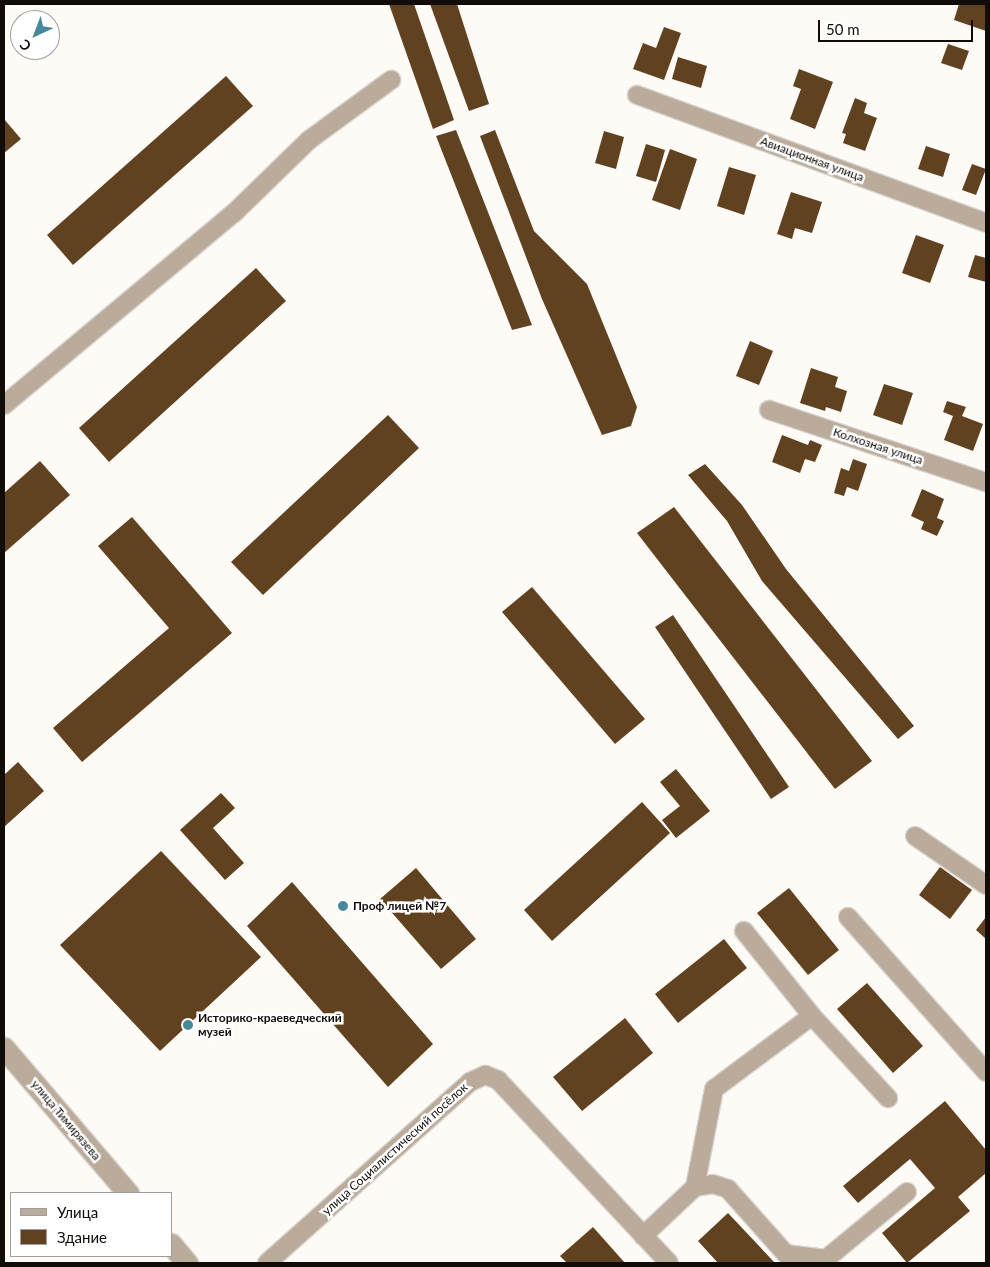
<!DOCTYPE html>
<meta charset="utf-8">
<style>
body{margin:0}
#map{position:relative;width:990px;height:1267px;overflow:hidden;background:#fefbf7;font-family:Lato,sans-serif}
div>[style]{position:absolute}
.building>*{inset:0;background:#604220}
.roads{filter:drop-shadow(1px 0 #d8d5d1) drop-shadow(-1px 0 #d8d5d1) drop-shadow(0 1px #d8d5d1) drop-shadow(0 -1px #d8d5d1)}
.minor>*{height:18px;margin:-9px;padding:0 9px;transform-origin:9px;border-radius:9px;background:#baab9b}
.tertiary>*{height:21px;margin:-10.5px;padding:0 10.5px;transform-origin:10.5px;border-radius:10.5px;background:#baab9b}
.dots>*{width:14px;height:14px;translate:-50% -50%;box-sizing:border-box;border:2px solid #fff;border-radius:50%}
span{translate:-50% -50%;white-space:nowrap;text-align:center;line-height:1.15;-webkit-text-stroke:5px #fff;paint-order:stroke}
.street-label{font-size:12px;color:#110c07}
.poi-label{font-size:12px;color:#110c07;font-weight:700}
.left{translate:0 -50%;text-align:left}
.frame{position:absolute;inset:0;border:5px solid #110c07;pointer-events:none}
.legend{position:absolute;left:10px;top:1192px;width:162px;height:65px;box-sizing:border-box;background:#fff;border:1px solid #a09e9c;margin:0;padding:6px 9px;list-style:none;font-size:15px;color:#110c07}
.legend li{display:flex;align-items:center;gap:10px;height:25px}
.legend b{width:25px;border:1px solid #a09e9c}
.north{position:absolute;left:10px;top:10px;width:50px;height:50px;box-sizing:border-box;background:#fff;border:1px solid #a09e9c;border-radius:50%;rotate:223deg;font-size:14px;font-weight:700;line-height:20px;text-align:center;color:#110c07}
.north::after{content:'';display:block;margin:auto;width:18px;height:22px;background:#47899b;clip-path:polygon(50% 0,100% 100%,50% 72%,0 100%)}
.scale{position:absolute;left:818px;top:20px;width:155px;height:22px;box-sizing:border-box;border:2px solid #110c07;border-top:0;padding-left:6px;font-size:15px;line-height:18px;white-space:nowrap;color:#110c07;-webkit-text-stroke:4px #fff;paint-order:stroke}
</style>
<div id="map">
<div class="building">
<div style="clip-path:polygon(389px 4px,414px 4px,454px 120px,433px 129px)"></div>
<div style="clip-path:polygon(430px 4px,457px 4px,489px 104px,469px 111px)"></div>
<div style="clip-path:polygon(959px 4px,986px 4px,986px 31px,954px 20px)"></div>
<div style="clip-path:polygon(664px 27px,681px 33px,664px 80px,633px 69px,643px 43px,656px 48px)"></div>
<div style="clip-path:polygon(948px 44px,969px 51px,962px 70px,941px 63px)"></div>
<div style="clip-path:polygon(678px 57px,707px 66px,701px 88px,672px 79px)"></div>
<div style="clip-path:polygon(799px 69px,833px 82px,815px 129px,790px 119px,801px 89px,793px 86px)"></div>
<div style="clip-path:polygon(226px 76px,253px 106px,73px 265px,47px 235px)"></div>
<div style="clip-path:polygon(855px 98px,867px 103px,864px 113px,877px 118px,865px 151px,843px 143px,846px 134px,842px 133px)"></div>
<div style="clip-path:polygon(4px 119px,21px 139px,4px 153px)"></div>
<div style="clip-path:polygon(456px 130px,532px 325px,512px 330px,436px 136px)"></div>
<div style="clip-path:polygon(495px 130px,534px 231px,587px 284px,637px 407px,631px 426px,602px 435px,542px 299px,480px 136px)"></div>
<div style="clip-path:polygon(604px 131px,624px 137px,616px 169px,595px 163px)"></div>
<div style="clip-path:polygon(646px 144px,665px 150px,656px 182px,636px 176px)"></div>
<div style="clip-path:polygon(926px 146px,950px 154px,943px 177px,918px 169px)"></div>
<div style="clip-path:polygon(670px 149px,697px 159px,680px 210px,652px 200px)"></div>
<div style="clip-path:polygon(972px 164px,986px 169px,976px 195px,962px 190px)"></div>
<div style="clip-path:polygon(729px 167px,756px 175px,744px 215px,717px 206px)"></div>
<div style="clip-path:polygon(791px 192px,822px 202px,812px 233px,795px 228px,792px 239px,777px 234px)"></div>
<div style="clip-path:polygon(916px 235px,944px 245px,930px 283px,902px 273px)"></div>
<div style="clip-path:polygon(975px 255px,986px 258px,986px 282px,968px 277px)"></div>
<div style="clip-path:polygon(256px 268px,286px 301px,109px 462px,79px 428px)"></div>
<div style="clip-path:polygon(750px 341px,773px 351px,759px 385px,736px 376px)"></div>
<div style="clip-path:polygon(811px 368px,838px 377px,835px 387px,847px 391px,841px 412px,826px 407px,825px 411px,800px 403px)"></div>
<div style="clip-path:polygon(884px 384px,913px 393px,902px 425px,873px 415px)"></div>
<div style="clip-path:polygon(947px 401px,966px 407px,962px 416px,983px 424px,973px 451px,944px 440px,953px 416px,943px 412px)"></div>
<div style="clip-path:polygon(388px 415px,419px 448px,263px 595px,231px 562px)"></div>
<div style="clip-path:polygon(782px 435px,808px 445px,810px 440px,822px 445px,815px 462px,805px 459px,800px 473px,772px 462px)"></div>
<div style="clip-path:polygon(853px 459px,867px 464px,858px 491px,847px 487px,844px 496px,834px 493px,841px 468px,849px 471px)"></div>
<div style="clip-path:polygon(40px 461px,70px 495px,4px 553px,4px 493px)"></div>
<div style="clip-path:polygon(705px 464px,742px 505px,786px 569px,914px 726px,898px 739px,762px 581px,727px 521px,688px 475px)"></div>
<div style="clip-path:polygon(922px 489px,944px 499px,937px 518px,944px 521px,937px 536px,921px 529px,924px 522px,911px 516px)"></div>
<div style="clip-path:polygon(674px 507px,872px 761px,835px 789px,637px 533px)"></div>
<div style="clip-path:polygon(132px 517px,232px 633px,82px 762px,53px 728px,169px 628px,98px 546px)"></div>
<div style="clip-path:polygon(532px 587px,645px 719px,615px 744px,502px 612px)"></div>
<div style="clip-path:polygon(673px 615px,789px 787px,771px 799px,655px 627px)"></div>
<div style="clip-path:polygon(18px 762px,44px 791px,4px 827px,4px 775px)"></div>
<div style="clip-path:polygon(676px 769px,710px 811px,676px 838px,662px 820px,680px 806px,660px 782px)"></div>
<div style="clip-path:polygon(221px 793px,235px 808px,213px 828px,244px 863px,225px 880px,180px 830px)"></div>
<div style="clip-path:polygon(642px 802px,670px 833px,552px 941px,524px 910px)"></div>
<div style="clip-path:polygon(161px 851px,261px 957px,160px 1051px,60px 945px)"></div>
<div style="clip-path:polygon(940px 867px,972px 890px,950px 919px,919px 895px)"></div>
<div style="clip-path:polygon(416px 868px,476px 939px,441px 969px,380px 899px)"></div>
<div style="clip-path:polygon(292px 882px,433px 1044px,388px 1087px,247px 926px)"></div>
<div style="clip-path:polygon(789px 888px,839px 950px,808px 975px,757px 913px)"></div>
<div style="clip-path:polygon(986px 917px,986px 939px,976px 930px)"></div>
<div style="clip-path:polygon(724px 939px,747px 968px,678px 1023px,655px 994px)"></div>
<div style="clip-path:polygon(867px 983px,923px 1046px,893px 1073px,837px 1009px)"></div>
<div style="clip-path:polygon(625px 1018px,653px 1053px,582px 1111px,553px 1077px)"></div>
<div style="clip-path:polygon(945px 1101px,986px 1150px,986px 1173px,958px 1197px,970px 1211px,907px 1263px,882px 1233px,935px 1188px,910px 1159px,858px 1203px,843px 1186px)"></div>
<div style="clip-path:polygon(728px 1213px,775px 1263px,718px 1263px,698px 1241px)"></div>
<div style="clip-path:polygon(593px 1227px,625px 1263px,567px 1263px,560px 1256px)"></div>
</div>
<div class="roads">
<div class="minor">
<div style="left:637px;top:95px;width:372px;rotate:20.1deg"></div>
<div style="left:4px;top:405px;width:300px;rotate:-39.9deg"></div>
<div style="left:234px;top:213px;width:105px;rotate:-44.2deg"></div>
<div style="left:309px;top:140px;width:102px;rotate:-36.2deg"></div>
<div style="left:769px;top:410px;width:229px;rotate:18.4deg"></div>
<div style="left:915px;top:836px;width:86px;rotate:34.6deg"></div>
<div style="left:848px;top:917px;width:208px;rotate:48.3deg"></div>
<div style="left:744px;top:931px;width:109px;rotate:51.3deg"></div>
<div style="left:695px;top:1187px;width:100px;rotate:-79deg"></div>
<div style="left:714px;top:1089px;width:122px;rotate:-36.7deg"></div>
<div style="left:812px;top:1016px;width:112px;rotate:47.2deg"></div>
<div style="left:643px;top:1236px;width:71px;rotate:-43.3deg"></div>
<div style="left:695px;top:1187px;width:18px;rotate:-9deg"></div>
<div style="left:713px;top:1184px;width:16px;rotate:18deg"></div>
<div style="left:728px;top:1189px;width:99px;rotate:48.3deg"></div>
<div style="left:786px;top:1254px;width:40px;rotate:7.1deg"></div>
<div style="left:826px;top:1259px;width:105px;rotate:-39.6deg"></div>
<div style="left:267px;top:1263px;width:272px;rotate:-41.7deg"></div>
<div style="left:470px;top:1082px;width:17px;rotate:-25deg"></div>
<div style="left:485px;top:1075px;width:14px;rotate:21deg"></div>
<div style="left:498px;top:1080px;width:250px;rotate:46.9deg"></div>
</div>
<div class="tertiary">
<div style="left:4px;top:1048px;width:191px;rotate:49.5deg"></div>
<div style="left:171px;top:1244px;width:25px;rotate:50deg"></div>
</div>
</div>
<div class="dots">
<div style="left:343px;top:906px;background:#47899b"></div>
<div style="left:188px;top:1025px;background:#47899b"></div>
</div>
<div class="street-label">
<span style="left:812px;top:159px;rotate:20deg">Авиационная улица</span>
<span style="left:878px;top:446px;rotate:18deg">Колхозная улица</span>
<span style="left:66px;top:1120px;rotate:50deg">улица Тимирязева</span>
<span style="left:395px;top:1149px;rotate:-42deg">улица Социалистический посёлок</span>
</div>
<div class="poi-label">
<span class="left" style="left:353px;top:906px">Проф лицей №7</span>
<span class="left" style="left:198px;top:1025px">Историко-краеведческий<br>музей</span>
</div>
<div class="frame"></div>
<ul class="legend">
<li><b style="height:6px;background:#baab9b"></b>Улица</li>
<li><b style="height:14px;background:#604220"></b>Здание</li>
</ul>
<div class="north">С</div>
<div class="scale">50 m</div>
</div>
